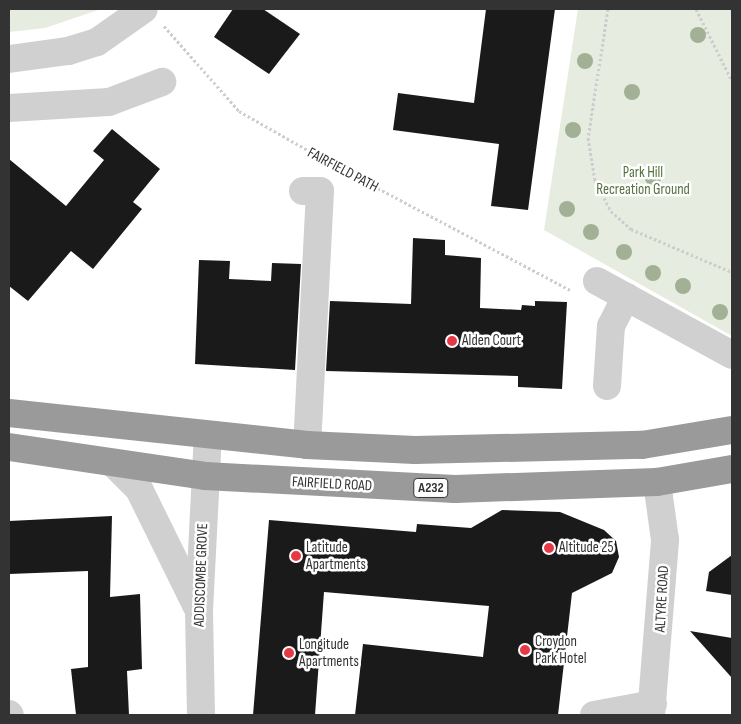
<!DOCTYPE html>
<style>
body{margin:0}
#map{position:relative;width:741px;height:724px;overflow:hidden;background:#fff;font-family:"Sofia Sans Condensed",sans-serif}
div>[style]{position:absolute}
.green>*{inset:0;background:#e6ecdf}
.building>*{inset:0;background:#1a1a1a}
.path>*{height:3px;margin-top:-1.5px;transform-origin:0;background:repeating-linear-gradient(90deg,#cdcdcd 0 2.5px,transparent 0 5px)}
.minor>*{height:28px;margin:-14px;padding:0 14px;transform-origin:14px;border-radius:14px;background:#d0d0d0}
.highway>*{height:28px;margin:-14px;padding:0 14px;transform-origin:14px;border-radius:14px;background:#9a9a9a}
.trees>*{width:16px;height:16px;margin:-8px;border-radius:50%;background:#a2b095}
.dots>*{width:14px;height:14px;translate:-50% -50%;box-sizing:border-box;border:2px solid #fff;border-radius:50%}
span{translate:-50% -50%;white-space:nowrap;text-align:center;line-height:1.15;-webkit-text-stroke:5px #fff;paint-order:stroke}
.shield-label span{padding:1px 4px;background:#fff;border:1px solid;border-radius:4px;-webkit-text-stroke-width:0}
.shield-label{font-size:14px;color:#333;font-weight:700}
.street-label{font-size:15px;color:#333}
.park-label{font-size:15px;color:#56703f}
.poi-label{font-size:15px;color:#333}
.left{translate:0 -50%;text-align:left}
.frame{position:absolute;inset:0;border:10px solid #333;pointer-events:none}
</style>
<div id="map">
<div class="green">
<div style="clip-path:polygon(9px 9px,101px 9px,45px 28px,9px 32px)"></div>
<div style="clip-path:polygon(578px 9px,732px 9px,732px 336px,544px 230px)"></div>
</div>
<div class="building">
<div style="clip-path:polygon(233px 9px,263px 9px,300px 34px,269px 74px,214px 37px)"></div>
<div style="clip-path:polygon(486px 9px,555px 9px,528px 210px,491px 206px,499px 144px,393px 130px,398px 93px,474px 103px)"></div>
<div style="clip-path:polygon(112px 129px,160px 169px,133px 202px,142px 209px,93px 269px,71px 251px,28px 301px,9px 286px,9px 159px,66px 206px,104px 160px,93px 151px)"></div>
<div style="clip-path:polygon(413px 238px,445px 240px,445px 255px,481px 258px,480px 308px,521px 310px,522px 305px,535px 306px,535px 301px,567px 302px,562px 389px,518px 387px,518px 376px,326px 371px,330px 301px,411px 304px)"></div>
<div style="clip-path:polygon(199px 260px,230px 261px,229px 279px,271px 281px,272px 263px,301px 264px,295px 370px,195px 364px)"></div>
<div style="clip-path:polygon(502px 510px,560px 512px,604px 530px,616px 541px,619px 557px,612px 573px,572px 593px,558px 715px,355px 715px,363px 644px,483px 657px,489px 606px,324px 592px,315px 715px,253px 715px,269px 520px,416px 532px,417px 524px,471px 528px)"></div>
<div style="clip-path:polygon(112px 516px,110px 597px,140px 594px,142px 669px,127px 671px,129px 715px,76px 715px,71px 669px,88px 667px,88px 571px,9px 574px,9px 521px)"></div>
<div style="clip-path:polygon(732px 555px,732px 595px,706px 591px,709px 572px)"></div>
<div style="clip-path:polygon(690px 631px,732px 638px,732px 678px)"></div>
</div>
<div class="path">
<div style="left:608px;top:9px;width:131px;rotate:98.8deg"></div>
<div style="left:588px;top:138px;width:43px;rotate:80.5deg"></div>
<div style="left:595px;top:180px;width:35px;rotate:63deg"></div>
<div style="left:611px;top:211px;width:27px;rotate:42deg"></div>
<div style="left:631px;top:229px;width:110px;rotate:23.1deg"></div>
<div style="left:696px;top:9px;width:80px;rotate:63.4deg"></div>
<div style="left:164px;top:26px;width:113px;rotate:48.6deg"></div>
<div style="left:239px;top:111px;width:105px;rotate:29.7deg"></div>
<div style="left:338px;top:167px;width:263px;rotate:27.9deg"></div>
</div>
<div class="minor">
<div style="left:9px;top:59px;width:60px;rotate:-7.7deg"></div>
<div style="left:68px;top:51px;width:30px;rotate:-17deg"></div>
<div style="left:97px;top:42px;width:57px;rotate:-35.1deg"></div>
<div style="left:9px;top:108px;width:100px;rotate:-3.4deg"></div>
<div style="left:109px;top:102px;width:57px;rotate:-20.7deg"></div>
<div style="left:303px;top:191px;width:17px"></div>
<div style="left:320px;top:191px;width:254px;rotate:92.9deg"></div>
<div style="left:597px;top:281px;width:154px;rotate:28.7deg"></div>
<div style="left:607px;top:386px;width:60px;rotate:-86.2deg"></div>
<div style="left:611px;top:326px;width:33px;rotate:-63deg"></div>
<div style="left:114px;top:464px;width:35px;rotate:45deg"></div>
<div style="left:139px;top:489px;width:131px;rotate:63.8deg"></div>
<div style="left:9px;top:714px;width:1px;rotate:45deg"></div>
<div style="left:201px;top:715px;width:104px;rotate:-91.1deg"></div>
<div style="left:199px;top:611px;width:176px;rotate:-87.1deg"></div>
<div style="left:594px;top:715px;width:60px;rotate:-10.6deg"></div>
<div style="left:651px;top:715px;width:176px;rotate:-85.4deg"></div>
<div style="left:665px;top:540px;width:59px;rotate:-97.9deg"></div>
</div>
<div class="highway">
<div style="left:9px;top:413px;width:300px;rotate:6.1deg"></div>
<div style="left:307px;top:445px;width:108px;rotate:2.7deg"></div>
<div style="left:415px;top:450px;width:227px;rotate:-1.3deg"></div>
<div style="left:642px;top:445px;width:91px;rotate:-9.5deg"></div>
<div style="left:9px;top:447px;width:198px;rotate:8.4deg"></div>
<div style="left:205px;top:476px;width:250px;rotate:3deg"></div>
<div style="left:455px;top:489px;width:202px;rotate:-2deg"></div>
<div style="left:657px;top:482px;width:76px;rotate:-9.8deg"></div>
</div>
<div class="trees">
<div style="left:698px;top:35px"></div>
<div style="left:585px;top:61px"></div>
<div style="left:632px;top:92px"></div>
<div style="left:573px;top:130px"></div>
<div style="left:653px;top:178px"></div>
<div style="left:567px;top:209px"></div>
<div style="left:591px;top:232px"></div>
<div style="left:624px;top:252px"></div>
<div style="left:653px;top:273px"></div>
<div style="left:683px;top:286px"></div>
<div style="left:720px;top:312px"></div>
</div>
<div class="dots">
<div style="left:452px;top:341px;background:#e63946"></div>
<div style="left:549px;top:548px;background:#e63946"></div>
<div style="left:296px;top:556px;background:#e63946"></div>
<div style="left:525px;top:650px;background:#e63946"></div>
<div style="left:289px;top:653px;background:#e63946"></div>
</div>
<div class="shield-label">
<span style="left:431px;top:488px">A232</span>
</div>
<div class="street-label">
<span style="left:343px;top:170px;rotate:28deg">FAIRFIELD PATH</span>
<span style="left:332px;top:484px;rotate:3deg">FAIRFIELD ROAD</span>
<span style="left:201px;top:575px;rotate:-88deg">ADDISCOMBE GROVE</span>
<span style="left:662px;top:599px;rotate:-87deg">ALTYRE ROAD</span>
</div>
<div class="park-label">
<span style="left:643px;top:181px">Park Hill<br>Recreation Ground</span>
</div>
<div class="poi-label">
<span class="left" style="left:462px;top:341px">Alden Court</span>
<span class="left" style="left:306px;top:556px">Latitude<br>Apartments</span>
<span class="left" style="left:559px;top:548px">Altitude 25</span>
<span class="left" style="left:535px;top:650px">Croydon<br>Park Hotel</span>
<span class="left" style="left:299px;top:653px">Longitude<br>Apartments</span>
</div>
<div class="frame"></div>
</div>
